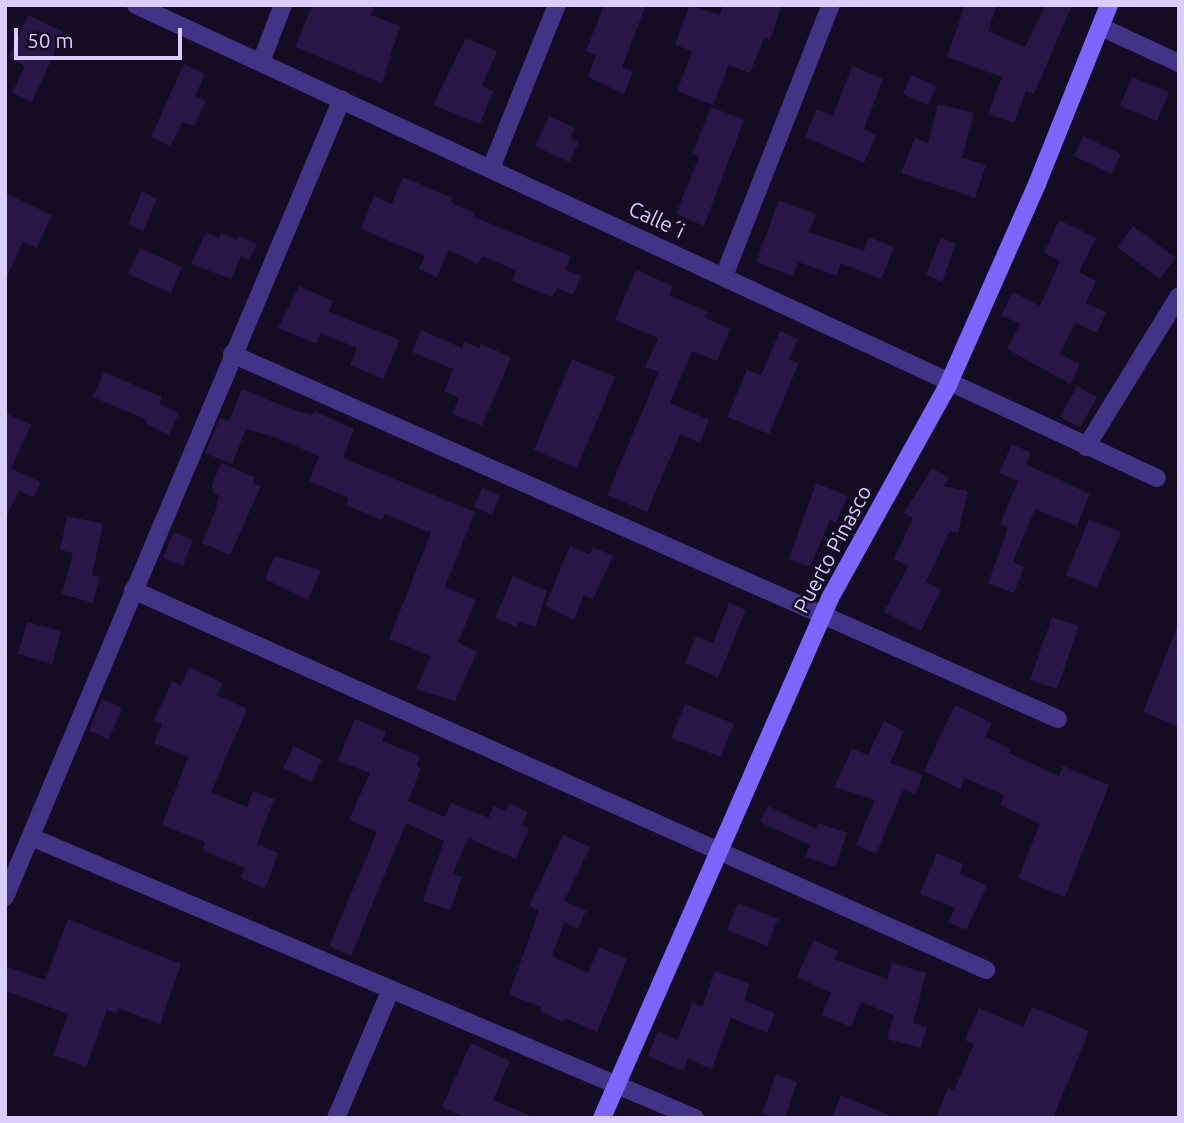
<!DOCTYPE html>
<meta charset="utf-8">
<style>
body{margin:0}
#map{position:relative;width:1184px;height:1123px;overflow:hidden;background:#130c23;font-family:Ubuntu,sans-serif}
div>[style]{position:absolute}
.building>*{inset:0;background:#271646}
.street>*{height:18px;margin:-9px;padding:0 9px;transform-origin:9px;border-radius:9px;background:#423386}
.secondary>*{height:18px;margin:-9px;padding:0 9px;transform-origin:9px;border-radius:9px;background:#7e65ff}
span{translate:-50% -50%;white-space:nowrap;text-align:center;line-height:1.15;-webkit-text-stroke:5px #130c23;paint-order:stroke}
.street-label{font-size:21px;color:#daceff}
.frame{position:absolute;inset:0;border:7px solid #daceff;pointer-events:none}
.scale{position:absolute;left:14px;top:28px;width:168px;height:32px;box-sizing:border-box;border:4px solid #daceff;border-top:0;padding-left:9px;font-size:21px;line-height:24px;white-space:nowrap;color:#daceff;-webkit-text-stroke:5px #130c23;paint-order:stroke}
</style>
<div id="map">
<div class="building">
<div style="clip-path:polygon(312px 5px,375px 5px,371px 15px,400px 26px,382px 83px,295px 47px)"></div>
<div style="clip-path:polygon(604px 5px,646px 5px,622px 67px,633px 72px,624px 94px,588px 77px,596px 55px,586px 51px)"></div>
<div style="clip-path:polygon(690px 5px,719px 15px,723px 5px,782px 5px,770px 40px,764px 38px,750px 73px,729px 65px,713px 105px,677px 91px,692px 52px,675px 44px)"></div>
<div style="clip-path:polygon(965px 5px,997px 5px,988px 31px,1025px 47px,1046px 5px,1072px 5px,1034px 94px,1026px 91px,1014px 123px,988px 114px,1002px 77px,947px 57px)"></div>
<div style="clip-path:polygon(28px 15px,64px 32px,32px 102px,12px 93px,25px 66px,8px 58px)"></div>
<div style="clip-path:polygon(466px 38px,497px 51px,482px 86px,493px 91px,480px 124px,433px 105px)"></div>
<div style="clip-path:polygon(184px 64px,205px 74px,195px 96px,206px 101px,194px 126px,183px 122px,170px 146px,151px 137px)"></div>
<div style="clip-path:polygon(852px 66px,883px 79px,864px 129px,876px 135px,864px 163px,805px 137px,817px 109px,833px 116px)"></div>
<div style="clip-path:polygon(911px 75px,936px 86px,928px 105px,903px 94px)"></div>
<div style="clip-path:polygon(1132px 77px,1169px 92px,1157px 121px,1120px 106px)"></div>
<div style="clip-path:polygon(938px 104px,974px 113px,962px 158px,986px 165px,975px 198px,901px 173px,915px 138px,928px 143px)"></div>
<div style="clip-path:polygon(711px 107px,744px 120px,704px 226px,676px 214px,699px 157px,692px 154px)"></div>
<div style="clip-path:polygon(549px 116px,575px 128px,570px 138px,579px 142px,569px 162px,535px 146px)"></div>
<div style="clip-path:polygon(1083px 136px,1121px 154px,1111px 174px,1074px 156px)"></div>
<div style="clip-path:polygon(403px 177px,453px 198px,450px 202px,475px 213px,474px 217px,571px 256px,565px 270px,581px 276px,573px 295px,558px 288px,552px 297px,512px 281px,516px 270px,482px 256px,478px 264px,449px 250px,437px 277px,419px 269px,425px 256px,361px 229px,374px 196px,392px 204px)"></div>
<div style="clip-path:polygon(142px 191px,157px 199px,143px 231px,128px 224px)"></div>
<div style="clip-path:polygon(5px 193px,52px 215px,37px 248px,23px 242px,5px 281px)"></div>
<div style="clip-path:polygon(779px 200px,816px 214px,809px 232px,864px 251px,869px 237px,894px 247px,881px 279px,841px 263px,837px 276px,798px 262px,793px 276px,756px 262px)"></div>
<div style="clip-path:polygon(1059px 220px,1096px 238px,1079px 272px,1096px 281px,1086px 303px,1106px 312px,1097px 333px,1075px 323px,1060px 354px,1080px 364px,1070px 384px,1007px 349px,1020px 324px,1001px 315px,1013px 292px,1040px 306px,1060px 261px,1044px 253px)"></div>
<div style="clip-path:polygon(1133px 226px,1176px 258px,1160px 279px,1117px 247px)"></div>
<div style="clip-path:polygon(206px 232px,218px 238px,221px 233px,237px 240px,239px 236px,257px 244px,249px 260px,241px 256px,231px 279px,191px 264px)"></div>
<div style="clip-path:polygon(941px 238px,956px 244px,942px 282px,926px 275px)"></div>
<div style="clip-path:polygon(140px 248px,182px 267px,171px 293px,128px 274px)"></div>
<div style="clip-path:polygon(636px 270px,673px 286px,669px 295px,708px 312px,705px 318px,730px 329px,717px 361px,692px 351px,670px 403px,709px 420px,700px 443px,680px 434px,647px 512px,607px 495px,659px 372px,645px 367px,658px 338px,615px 320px)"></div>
<div style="clip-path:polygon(299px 286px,333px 301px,329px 312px,400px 340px,383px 379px,350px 365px,357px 348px,321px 333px,317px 344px,278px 328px)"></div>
<div style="clip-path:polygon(421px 330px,462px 348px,464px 342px,480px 348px,481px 344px,511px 357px,482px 426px,452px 414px,459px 398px,444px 391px,453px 369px,412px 352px)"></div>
<div style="clip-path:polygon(780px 331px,798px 339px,789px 359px,799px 363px,769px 434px,727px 417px,747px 370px,761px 375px)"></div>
<div style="clip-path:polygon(572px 359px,615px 377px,577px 468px,534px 450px)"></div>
<div style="clip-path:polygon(104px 372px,162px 397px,159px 404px,179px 413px,169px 435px,146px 424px,147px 420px,93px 397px)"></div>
<div style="clip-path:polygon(1077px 386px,1097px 397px,1080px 428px,1060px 417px)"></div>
<div style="clip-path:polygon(242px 389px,296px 411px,313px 415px,314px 411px,354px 429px,343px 458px,475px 512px,445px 587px,476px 600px,458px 642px,477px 652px,455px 701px,416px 689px,431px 656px,389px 639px,431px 533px,385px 514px,382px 520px,346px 505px,349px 498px,309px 481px,319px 456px,274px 437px,246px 429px,232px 464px,205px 453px,220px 418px,229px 421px)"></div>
<div style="clip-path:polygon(5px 413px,31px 425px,11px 469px,41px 482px,34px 497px,19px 491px,5px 519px)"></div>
<div style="clip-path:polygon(1012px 444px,1031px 453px,1026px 464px,1090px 494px,1077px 526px,1035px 509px,1013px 562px,1024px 567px,1014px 593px,988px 583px,1008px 528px,1000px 524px,1018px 481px,999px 473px)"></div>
<div style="clip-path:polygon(221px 463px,255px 477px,253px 483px,261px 486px,230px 555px,202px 543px,216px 509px,219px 496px,213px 493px,212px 485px)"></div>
<div style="clip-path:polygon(932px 468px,949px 478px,944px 486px,968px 491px,958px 533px,950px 531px,926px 582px,941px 590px,921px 631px,884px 612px,908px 566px,894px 559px,913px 518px,904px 513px)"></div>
<div style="clip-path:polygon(816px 483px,848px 496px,836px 523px,830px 520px,810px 567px,789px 559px)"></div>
<div style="clip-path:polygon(482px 488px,500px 496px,492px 515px,474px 507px)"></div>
<div style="clip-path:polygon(67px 516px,103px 524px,92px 575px,100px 577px,93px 603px,62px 594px,73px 553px,60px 550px)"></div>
<div style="clip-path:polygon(1089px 519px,1121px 532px,1097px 588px,1066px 575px)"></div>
<div style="clip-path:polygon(174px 532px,193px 540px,183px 566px,163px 558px)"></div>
<div style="clip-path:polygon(570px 546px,590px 554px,593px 547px,613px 556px,593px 599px,584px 595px,574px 620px,545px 606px)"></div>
<div style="clip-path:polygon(275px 556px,321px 570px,308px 600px,265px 579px)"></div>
<div style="clip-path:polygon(513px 576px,547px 591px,536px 627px,519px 622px,516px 627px,495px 618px)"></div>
<div style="clip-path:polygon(729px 603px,746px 610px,718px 677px,685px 663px,696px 636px,713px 643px)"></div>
<div style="clip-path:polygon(1052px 617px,1079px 626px,1057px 689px,1030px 680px)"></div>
<div style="clip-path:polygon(27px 622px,61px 631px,52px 664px,18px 654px)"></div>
<div style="clip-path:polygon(1178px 625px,1179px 625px,1179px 727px,1143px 712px)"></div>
<div style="clip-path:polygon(189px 667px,223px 683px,217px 695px,247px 709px,211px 792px,247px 807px,253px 791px,274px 799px,257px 844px,278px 853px,265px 889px,241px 878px,245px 868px,202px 850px,205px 842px,162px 825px,188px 757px,154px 743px,162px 724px,154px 721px,172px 681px,181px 686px)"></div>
<div style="clip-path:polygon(102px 699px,122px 708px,109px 739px,89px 731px)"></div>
<div style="clip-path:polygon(685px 704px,734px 724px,721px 757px,671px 738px)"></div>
<div style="clip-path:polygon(955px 705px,992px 723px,985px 737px,1011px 749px,1009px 753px,1059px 776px,1063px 766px,1109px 785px,1065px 897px,1018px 878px,1040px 824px,1000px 805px,1004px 795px,965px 778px,960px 789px,924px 771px)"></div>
<div style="clip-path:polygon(355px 719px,386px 732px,382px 741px,420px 756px,417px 766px,421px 768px,408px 801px,445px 817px,451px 803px,489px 818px,493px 806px,506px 811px,509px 803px,528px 812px,522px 825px,529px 828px,516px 859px,468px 838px,453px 874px,462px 877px,450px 910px,423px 901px,444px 841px,406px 823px,351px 956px,329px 946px,377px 832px,349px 820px,370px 773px,338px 761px)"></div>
<div style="clip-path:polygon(884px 721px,904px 731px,890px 763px,923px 775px,915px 794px,903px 790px,876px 854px,856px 845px,875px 800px,834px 787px,852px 749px,868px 755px)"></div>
<div style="clip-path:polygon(294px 746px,322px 760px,311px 782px,283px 768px)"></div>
<div style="clip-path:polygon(768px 806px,816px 829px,818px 823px,847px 833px,835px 867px,806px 857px,810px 845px,760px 822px)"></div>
<div style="clip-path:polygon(563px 835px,590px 847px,564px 901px,586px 911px,578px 929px,564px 922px,552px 956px,588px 973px,599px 947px,627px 959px,597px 1032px,565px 1018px,563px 1022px,540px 1011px,542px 1007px,509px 995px,539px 910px,529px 906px)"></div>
<div style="clip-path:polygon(937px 853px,963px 864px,960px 874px,987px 886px,966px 930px,948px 922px,955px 908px,920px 894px)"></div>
<div style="clip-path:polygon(738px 903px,778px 919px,767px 946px,727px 930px)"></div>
<div style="clip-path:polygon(68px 919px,181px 964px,160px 1024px,118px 1008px,116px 1013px,107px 1010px,86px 1067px,53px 1055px,68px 1014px,5px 991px,5px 966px,45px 980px)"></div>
<div style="clip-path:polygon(814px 940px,838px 951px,834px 959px,887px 979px,892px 963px,926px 973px,913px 1023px,927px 1027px,921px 1048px,887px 1039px,894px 1015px,861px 1002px,851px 1027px,822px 1015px,831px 993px,797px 977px)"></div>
<div style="clip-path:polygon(715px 971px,750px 984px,744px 1000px,775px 1013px,767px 1033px,731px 1018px,712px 1069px,688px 1059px,683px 1071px,648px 1056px,658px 1031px,678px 1040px,692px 1003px,702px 1007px)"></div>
<div style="clip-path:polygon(1032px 1007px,1089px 1031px,1053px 1118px,936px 1118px,948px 1088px,954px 1090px,974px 1044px,965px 1040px,979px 1008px,1023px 1027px)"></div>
<div style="clip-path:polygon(471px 1043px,510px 1061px,493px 1100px,536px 1118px,466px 1118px,442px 1107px)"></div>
<div style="clip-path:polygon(776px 1074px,797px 1082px,785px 1118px,762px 1114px)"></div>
<div style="clip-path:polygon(841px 1095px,896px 1118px,832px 1118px)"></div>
</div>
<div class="street">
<div style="left:136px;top:5px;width:1125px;rotate:24.86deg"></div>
<div style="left:1101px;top:27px;width:86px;rotate:24.8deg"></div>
<div style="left:261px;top:62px;width:61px;rotate:-68.9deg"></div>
<div style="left:491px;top:168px;width:176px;rotate:-68deg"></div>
<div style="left:724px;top:276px;width:291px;rotate:-68.5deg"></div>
<div style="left:232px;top:354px;width:903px;rotate:23.84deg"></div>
<div style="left:1086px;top:447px;width:177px;rotate:-58.4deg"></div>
<div style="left:133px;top:590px;width:934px;rotate:24.01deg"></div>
<div style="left:31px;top:837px;width:721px;rotate:22.94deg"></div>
<div style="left:5px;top:897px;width:866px;rotate:-67.11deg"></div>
<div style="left:336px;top:1118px;width:140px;rotate:-66.9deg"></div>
</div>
<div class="secondary">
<div style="left:602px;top:1118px;width:568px;rotate:-66.32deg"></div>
<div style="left:830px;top:598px;width:244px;rotate:-61deg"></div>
<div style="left:948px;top:385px;width:220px;rotate:-66.1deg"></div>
<div style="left:1037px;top:184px;width:193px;rotate:-68.1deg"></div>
</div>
<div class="street-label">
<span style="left:657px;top:219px;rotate:25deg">Calle´i</span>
<span style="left:832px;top:549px;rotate:-62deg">Puerto Pinasco</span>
</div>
<div class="frame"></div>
<div class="scale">50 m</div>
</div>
